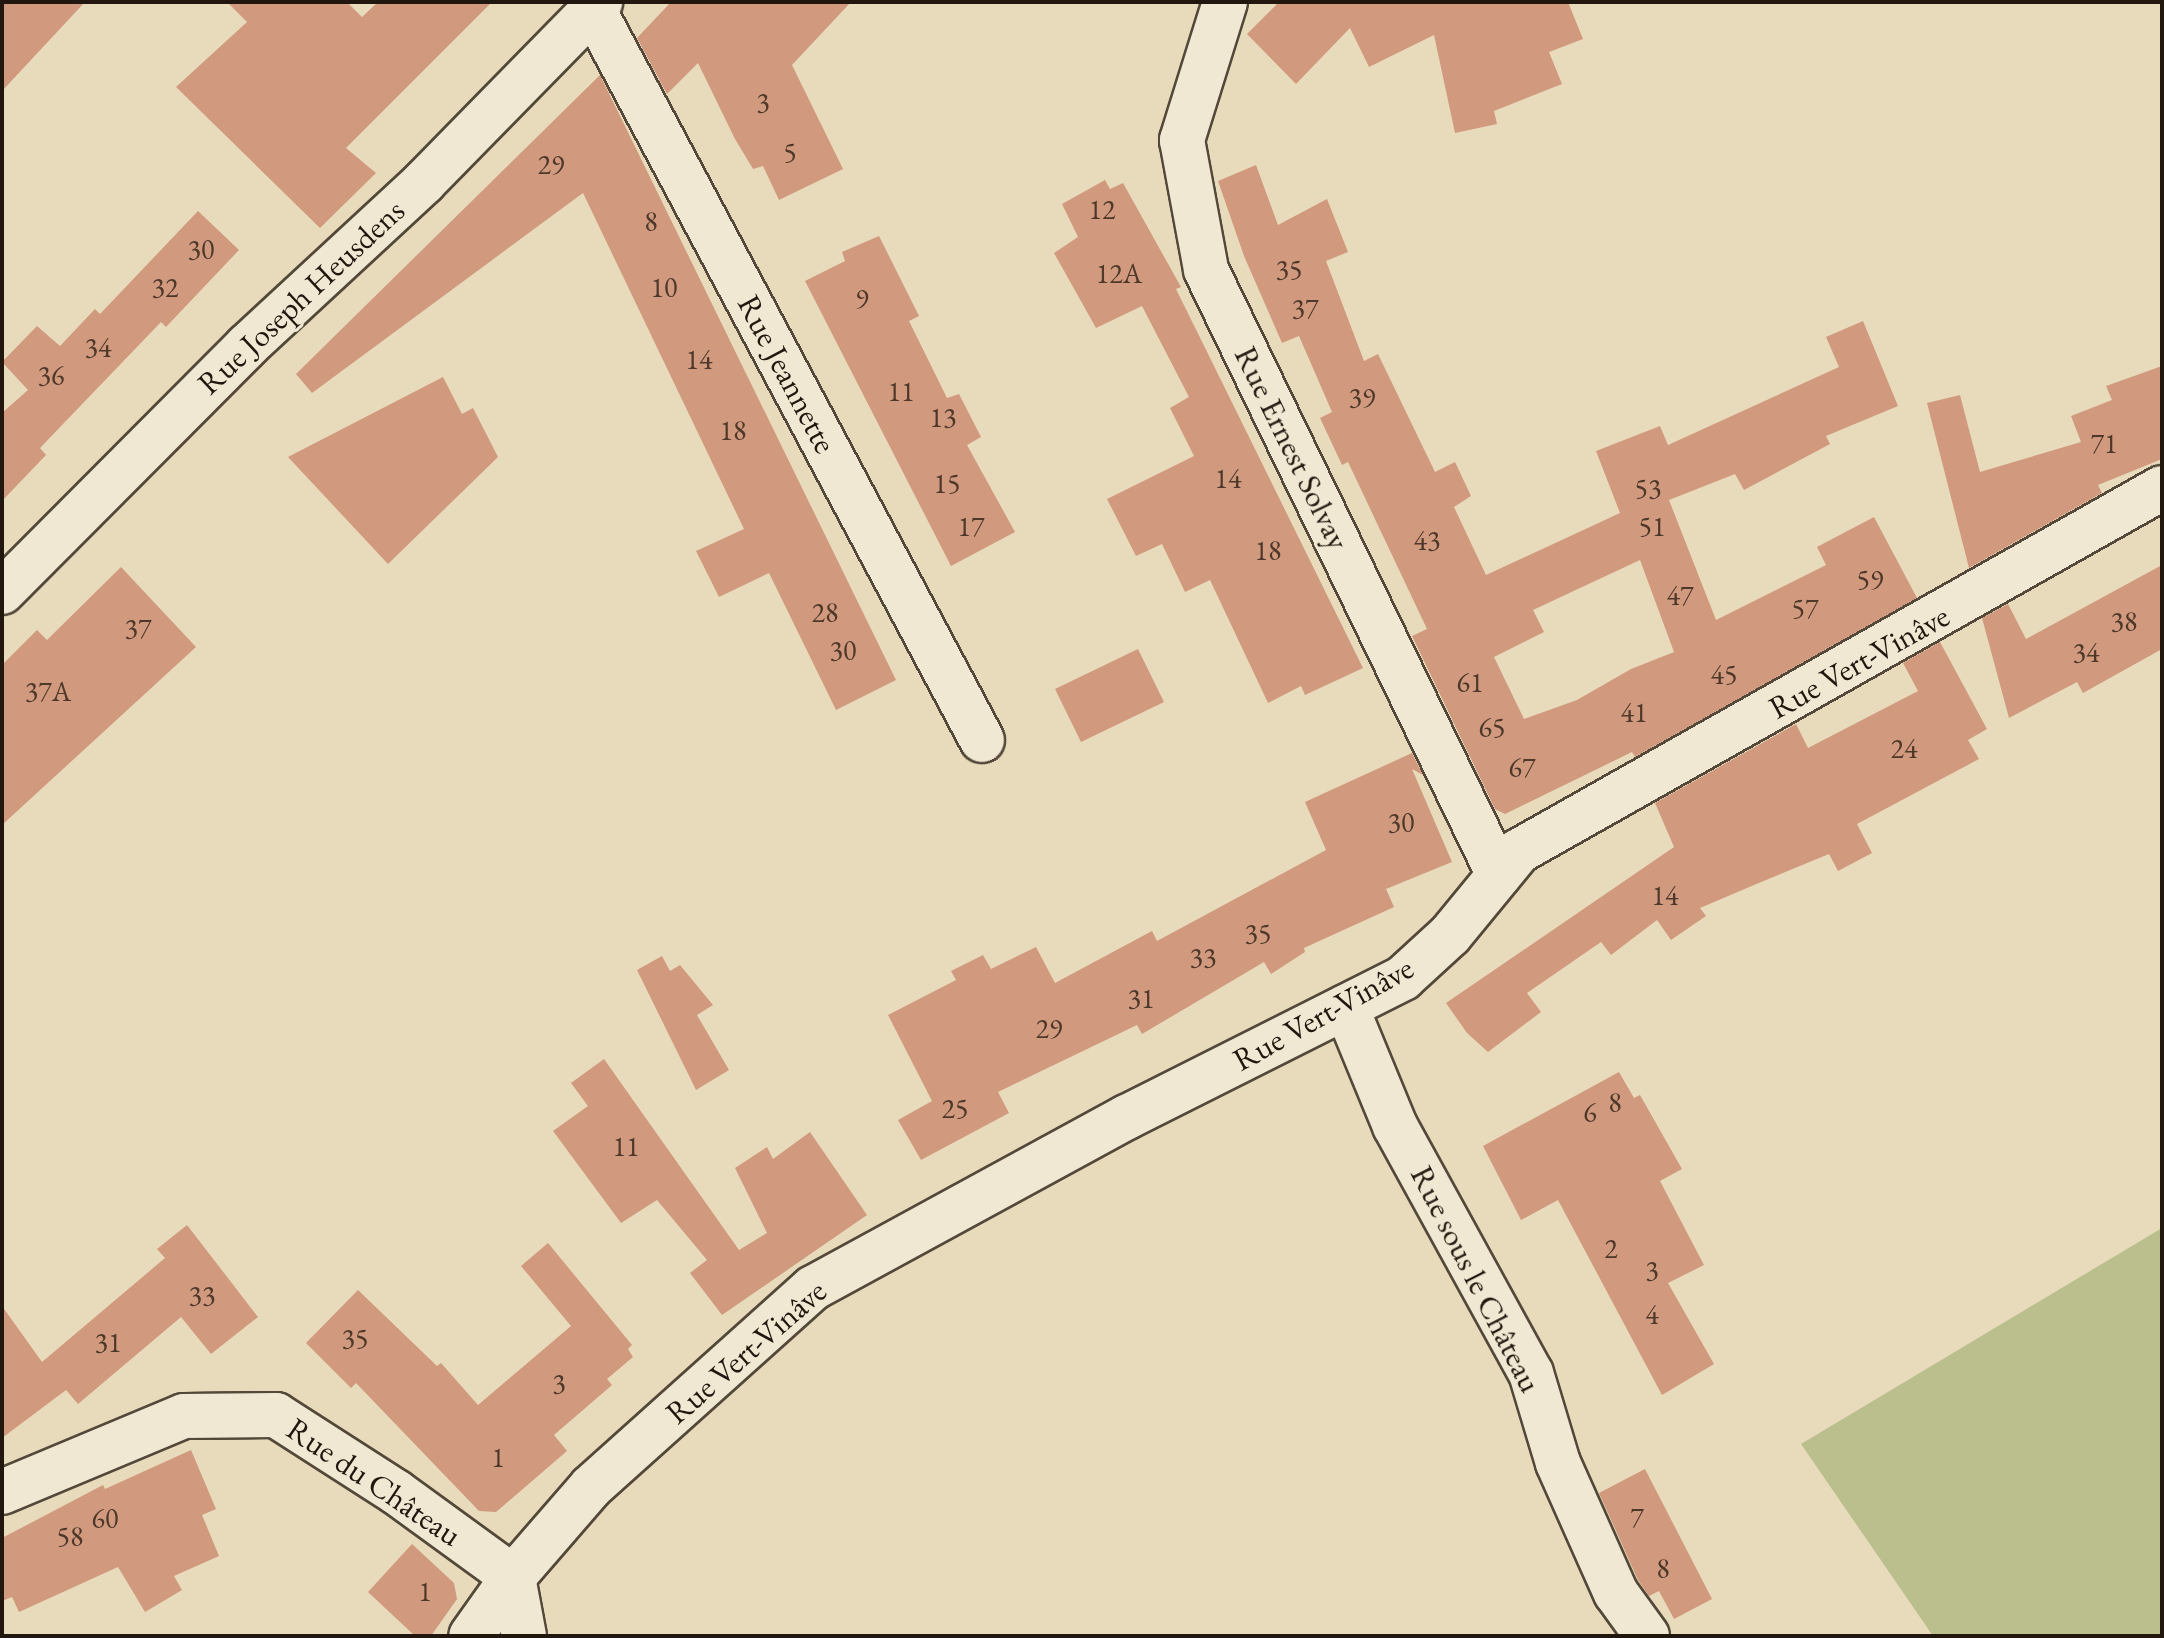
<!DOCTYPE html>
<meta charset="utf-8">
<style>
body{margin:0}
#map{position:relative;width:2164px;height:1638px;overflow:hidden;background:#e8dbbb;font-family:"EB Garamond",serif}
div>[style]{position:absolute}
.green>*{inset:0;background:#babf8d}
.building>*{inset:0;background:#d1997d}
.roads{filter:drop-shadow(2px 0 #534839) drop-shadow(-2px 0 #534839) drop-shadow(0 2px #534839) drop-shadow(0 -2px #534839)}
.street>*{height:44px;margin:-22px;padding:0 22px;transform-origin:22px;border-radius:22px;background:#f0e8d3}
.secondary>*{height:44px;margin:-22px;padding:0 22px;transform-origin:22px;border-radius:22px;background:#f0e8d3}
span{translate:-50% -50%;white-space:nowrap;text-align:center;line-height:1.15;-webkit-text-stroke:6px #f0e8d3;paint-order:stroke}
.number-label{font-size:28px;color:#4d382a}
.number-label span{-webkit-text-stroke-width:0}
.street-label{font-size:32px;color:#21170e}
.frame{position:absolute;inset:0;border:4px solid #21170e;pointer-events:none}
</style>
<div id="map">
<div class="green">
<div style="clip-path:polygon(2162px 1228px,2162px 1636px,1933px 1636px,1801px 1444px)"></div>
</div>
<div class="building">
<div style="clip-path:polygon(2px 2px,85px 2px,2px 91px)"></div>
<div style="clip-path:polygon(227px 2px,347px 2px,362px 17px,378px 2px,492px 2px,346px 148px,376px 173px,320px 228px,176px 87px,247px 22px)"></div>
<div style="clip-path:polygon(671px 2px,851px 2px,792px 65px,843px 169px,779px 200px,763px 166px,753px 169px,735px 139px,698px 63px,667px 94px,637px 38px)"></div>
<div style="clip-path:polygon(1279px 2px,1568px 2px,1583px 39px,1549px 52px,1562px 84px,1494px 111px,1497px 124px,1455px 133px,1434px 35px,1369px 67px,1350px 28px,1296px 84px,1247px 34px)"></div>
<div style="clip-path:polygon(600px 75px,896px 680px,836px 710px,769px 573px,719px 597px,696px 551px,744px 529px,583px 193px,312px 393px,296px 374px)"></div>
<div style="clip-path:polygon(evenodd,1256px 165px,1278px 225px,1327px 199px,1348px 252px,1326px 261px,1364px 361px,1378px 354px,1435px 472px,1455px 462px,1471px 496px,1454px 507px,1486px 575px,1620px 513px,1596px 451px,1660px 426px,1668px 445px,1839px 367px,1826px 337px,1863px 321px,1898px 406px,1826px 436px,1830px 444px,1744px 490px,1735px 474px,1669px 500px,1716px 620px,1826px 565px,1817px 547px,1874px 517px,1917px 598px,1635px 757px,1632px 752px,1505px 814px,1495px 809px,1412px 636px,1427px 629px,1348px 462px,1342px 465px,1320px 418px,1332px 412px,1299px 336px,1282px 343px,1244px 256px,1218px 181px,1256px 165px,1640px 560px,1674px 652px,1631px 669px,1577px 700px,1524px 719px,1494px 657px,1544px 632px,1533px 610px,1640px 560px)"></div>
<div style="clip-path:polygon(1105px 180px,1110px 189px,1123px 183px,1181px 287px,1176px 289px,1363px 668px,1305px 695px,1301px 686px,1268px 703px,1210px 580px,1185px 592px,1162px 544px,1136px 556px,1107px 499px,1194px 456px,1170px 408px,1189px 397px,1142px 306px,1096px 328px,1054px 253px,1078px 237px,1062px 204px)"></div>
<div style="clip-path:polygon(198px 211px,239px 250px,166px 327px,161px 322px,40px 448px,46px 455px,2px 501px,2px 413px,28px 390px,2px 362px,37px 326px,60px 346px,95px 309px,100px 314px)"></div>
<div style="clip-path:polygon(879px 236px,919px 316px,909px 321px,947px 398px,959px 394px,981px 437px,967px 445px,1015px 532px,951px 566px,805px 281px,845px 261px,842px 252px)"></div>
<div style="clip-path:polygon(2162px 366px,2162px 459px,2098px 485px,2102px 493px,1969px 568px,1927px 403px,1960px 395px,1980px 472px,2081px 442px,2071px 416px,2112px 400px,2106px 386px)"></div>
<div style="clip-path:polygon(443px 377px,462px 414px,473px 408px,498px 457px,388px 564px,288px 457px)"></div>
<div style="clip-path:polygon(2162px 565px,2162px 649px,2083px 693px,2077px 682px,2009px 718px,1982px 618px,2008px 604px,2026px 639px)"></div>
<div style="clip-path:polygon(121px 567px,196px 647px,2px 825px,2px 665px,37px 630px,47px 640px)"></div>
<div style="clip-path:polygon(1940px 642px,1987px 729px,1968px 740px,1979px 759px,1857px 824px,1872px 853px,1838px 871px,1829px 854px,1754px 885px,1700px 908px,1706px 916px,1671px 940px,1657px 920px,1611px 955px,1601px 942px,1527px 993px,1541px 1012px,1488px 1052px,1467px 1033px,1446px 1003px,1674px 847px,1655px 803px,1796px 724px,1808px 748px,1918px 691px,1903px 663px)"></div>
<div style="clip-path:polygon(1138px 649px,1164px 702px,1081px 742px,1055px 689px)"></div>
<div style="clip-path:polygon(1412px 753px,1423px 775px,1412px 769px,1452px 862px,1386px 889px,1394px 907px,1304px 948px,1305px 952px,1271px 974px,1264px 962px,1142px 1034px,1137px 1025px,998px 1092px,1009px 1113px,921px 1160px,898px 1120px,932px 1101px,888px 1015px,956px 980px,951px 971px,983px 955px,991px 969px,1036px 947px,1055px 983px,1152px 931px,1157px 941px,1326px 850px,1305px 802px)"></div>
<div style="clip-path:polygon(662px 956px,670px 971px,680px 965px,713px 1005px,697px 1015px,729px 1070px,696px 1090px,637px 970px)"></div>
<div style="clip-path:polygon(604px 1059px,739px 1250px,767px 1233px,735px 1168px,767px 1147px,773px 1159px,810px 1132px,867px 1215px,722px 1315px,690px 1273px,707px 1260px,657px 1200px,621px 1223px,553px 1131px,588px 1106px,571px 1083px)"></div>
<div style="clip-path:polygon(1619px 1072px,1634px 1098px,1640px 1095px,1682px 1169px,1660px 1181px,1704px 1265px,1668px 1283px,1714px 1364px,1662px 1395px,1558px 1200px,1521px 1220px,1483px 1146px)"></div>
<div style="clip-path:polygon(187px 1225px,258px 1317px,211px 1354px,181px 1317px,78px 1404px,66px 1390px,2px 1438px,2px 1306px,42px 1362px,165px 1258px,157px 1249px)"></div>
<div style="clip-path:polygon(548px 1243px,632px 1345px,628px 1349px,633px 1357px,607px 1379px,612px 1385px,554px 1435px,567px 1451px,496px 1512px,479px 1511px,356px 1383px,351px 1388px,306px 1343px,358px 1290px,437px 1366px,441px 1363px,478px 1405px,571px 1326px,521px 1266px)"></div>
<div style="clip-path:polygon(191px 1450px,216px 1509px,202px 1515px,219px 1556px,174px 1576px,182px 1590px,145px 1612px,118px 1567px,19px 1612px,12px 1597px,2px 1601px,2px 1538px,103px 1485px,105px 1489px)"></div>
<div style="clip-path:polygon(1645px 1469px,1712px 1599px,1674px 1619px,1659px 1591px,1649px 1596px,1638px 1580px,1599px 1493px)"></div>
<div style="clip-path:polygon(412px 1544px,454px 1583px,457px 1599px,431px 1636px,415px 1636px,368px 1592px)"></div>
</div>
<div class="roads">
<div class="street">
<div style="left:1225px;top:2px;width:145px;rotate:107.3deg"></div>
<div style="left:1182px;top:140px;width:132px;rotate:79.5deg"></div>
<div style="left:1206px;top:270px;width:672px;rotate:64.16deg"></div>
<div style="left:593px;top:9px;width:828px;rotate:61.98deg"></div>
<div style="left:1346px;top:1007px;width:129px;rotate:67.6deg"></div>
<div style="left:1395px;top:1126px;width:282px;rotate:61.2deg"></div>
<div style="left:1531px;top:1373px;width:94px;rotate:73.3deg"></div>
<div style="left:1558px;top:1463px;width:142px;rotate:66deg"></div>
<div style="left:1616px;top:1593px;width:53px;rotate:54.2deg"></div>
<div style="left:2px;top:1492px;width:197px;rotate:-22.7deg"></div>
<div style="left:184px;top:1416px;width:92px;rotate:-0.6deg"></div>
<div style="left:276px;top:1415px;width:143px;rotate:32.7deg"></div>
<div style="left:396px;top:1492px;width:145px;rotate:36deg"></div>
<div style="left:513px;top:1577px;width:72px;rotate:125.4deg"></div>
</div>
<div class="secondary">
<div style="left:2px;top:592px;width:347px;rotate:-45.1deg"></div>
<div style="left:247px;top:346px;width:241px;rotate:-42.8deg"></div>
<div style="left:424px;top:182px;width:252px;rotate:-45.6deg"></div>
<div style="left:524px;top:1636px;width:60px;rotate:-100.6deg"></div>
<div style="left:513px;top:1577px;width:119px;rotate:-49.1deg"></div>
<div style="left:591px;top:1487px;width:298px;rotate:-41.9deg"></div>
<div style="left:813px;top:1288px;width:358px;rotate:-28.6deg"></div>
<div style="left:1127px;top:1117px;width:309px;rotate:-26.7deg"></div>
<div style="left:1403px;top:978px;width:64px;rotate:-42.5deg"></div>
<div style="left:1450px;top:935px;width:109px;rotate:-50.6deg"></div>
<div style="left:1519px;top:851px;width:738px;rotate:-29.45deg"></div>
</div>
</div>
<div class="number-label">
<span style="left:763px;top:102px">3</span>
<span style="left:790px;top:152px">5</span>
<span style="left:551px;top:164px">29</span>
<span style="left:1102px;top:209px">12</span>
<span style="left:651px;top:221px">8</span>
<span style="left:201px;top:249px">30</span>
<span style="left:1289px;top:269px">35</span>
<span style="left:1119px;top:273px">12A</span>
<span style="left:165px;top:287px">32</span>
<span style="left:664px;top:287px">10</span>
<span style="left:862px;top:298px">9</span>
<span style="left:1305px;top:308px">37</span>
<span style="left:98px;top:347px">34</span>
<span style="left:699px;top:359px">14</span>
<span style="left:51px;top:375px">36</span>
<span style="left:901px;top:391px">11</span>
<span style="left:1362px;top:397px">39</span>
<span style="left:943px;top:417px">13</span>
<span style="left:733px;top:430px">18</span>
<span style="left:2104px;top:443px">71</span>
<span style="left:1228px;top:478px">14</span>
<span style="left:947px;top:483px">15</span>
<span style="left:1648px;top:488px">53</span>
<span style="left:971px;top:526px">17</span>
<span style="left:1652px;top:526px">51</span>
<span style="left:1427px;top:540px">43</span>
<span style="left:1268px;top:550px">18</span>
<span style="left:1870px;top:579px">59</span>
<span style="left:1680px;top:595px">47</span>
<span style="left:1805px;top:608px">57</span>
<span style="left:825px;top:612px">28</span>
<span style="left:2124px;top:621px">38</span>
<span style="left:138px;top:628px">37</span>
<span style="left:843px;top:650px">30</span>
<span style="left:2086px;top:652px">34</span>
<span style="left:1724px;top:674px">45</span>
<span style="left:1470px;top:682px">61</span>
<span style="left:48px;top:691px">37A</span>
<span style="left:1634px;top:712px">41</span>
<span style="left:1492px;top:727px">65</span>
<span style="left:1904px;top:748px">24</span>
<span style="left:1522px;top:767px">67</span>
<span style="left:1401px;top:822px">30</span>
<span style="left:1665px;top:895px">14</span>
<span style="left:1258px;top:933px">35</span>
<span style="left:1203px;top:957px">33</span>
<span style="left:1141px;top:998px">31</span>
<span style="left:1049px;top:1028px">29</span>
<span style="left:1615px;top:1102px">8</span>
<span style="left:955px;top:1108px">25</span>
<span style="left:1590px;top:1112px">6</span>
<span style="left:626px;top:1146px">11</span>
<span style="left:1611px;top:1248px">2</span>
<span style="left:1652px;top:1270px">3</span>
<span style="left:202px;top:1295px">33</span>
<span style="left:1652px;top:1314px">4</span>
<span style="left:355px;top:1338px">35</span>
<span style="left:108px;top:1342px">31</span>
<span style="left:559px;top:1383px">3</span>
<span style="left:498px;top:1457px">1</span>
<span style="left:1637px;top:1517px">7</span>
<span style="left:105px;top:1518px">60</span>
<span style="left:70px;top:1536px">58</span>
<span style="left:1663px;top:1568px">8</span>
<span style="left:425px;top:1591px">1</span>
</div>
<div class="street-label">
<span style="left:301px;top:297px;rotate:-43deg">Rue Joseph Heusdens</span>
<span style="left:787px;top:374px;rotate:62deg">Rue Jeannette</span>
<span style="left:1292px;top:448px;rotate:64deg">Rue Ernest Solvay</span>
<span style="left:1859px;top:662px;rotate:-29deg">Rue Vert-Vinâve</span>
<span style="left:1323px;top:1014px;rotate:-29deg">Rue Vert-Vinâve</span>
<span style="left:1476px;top:1279px;rotate:63deg">Rue sous le Château</span>
<span style="left:746px;top:1352px;rotate:-41deg">Rue Vert-Vinâve</span>
<span style="left:374px;top:1482px;rotate:34deg">Rue du Château</span>
</div>
<div class="frame"></div>
</div>
